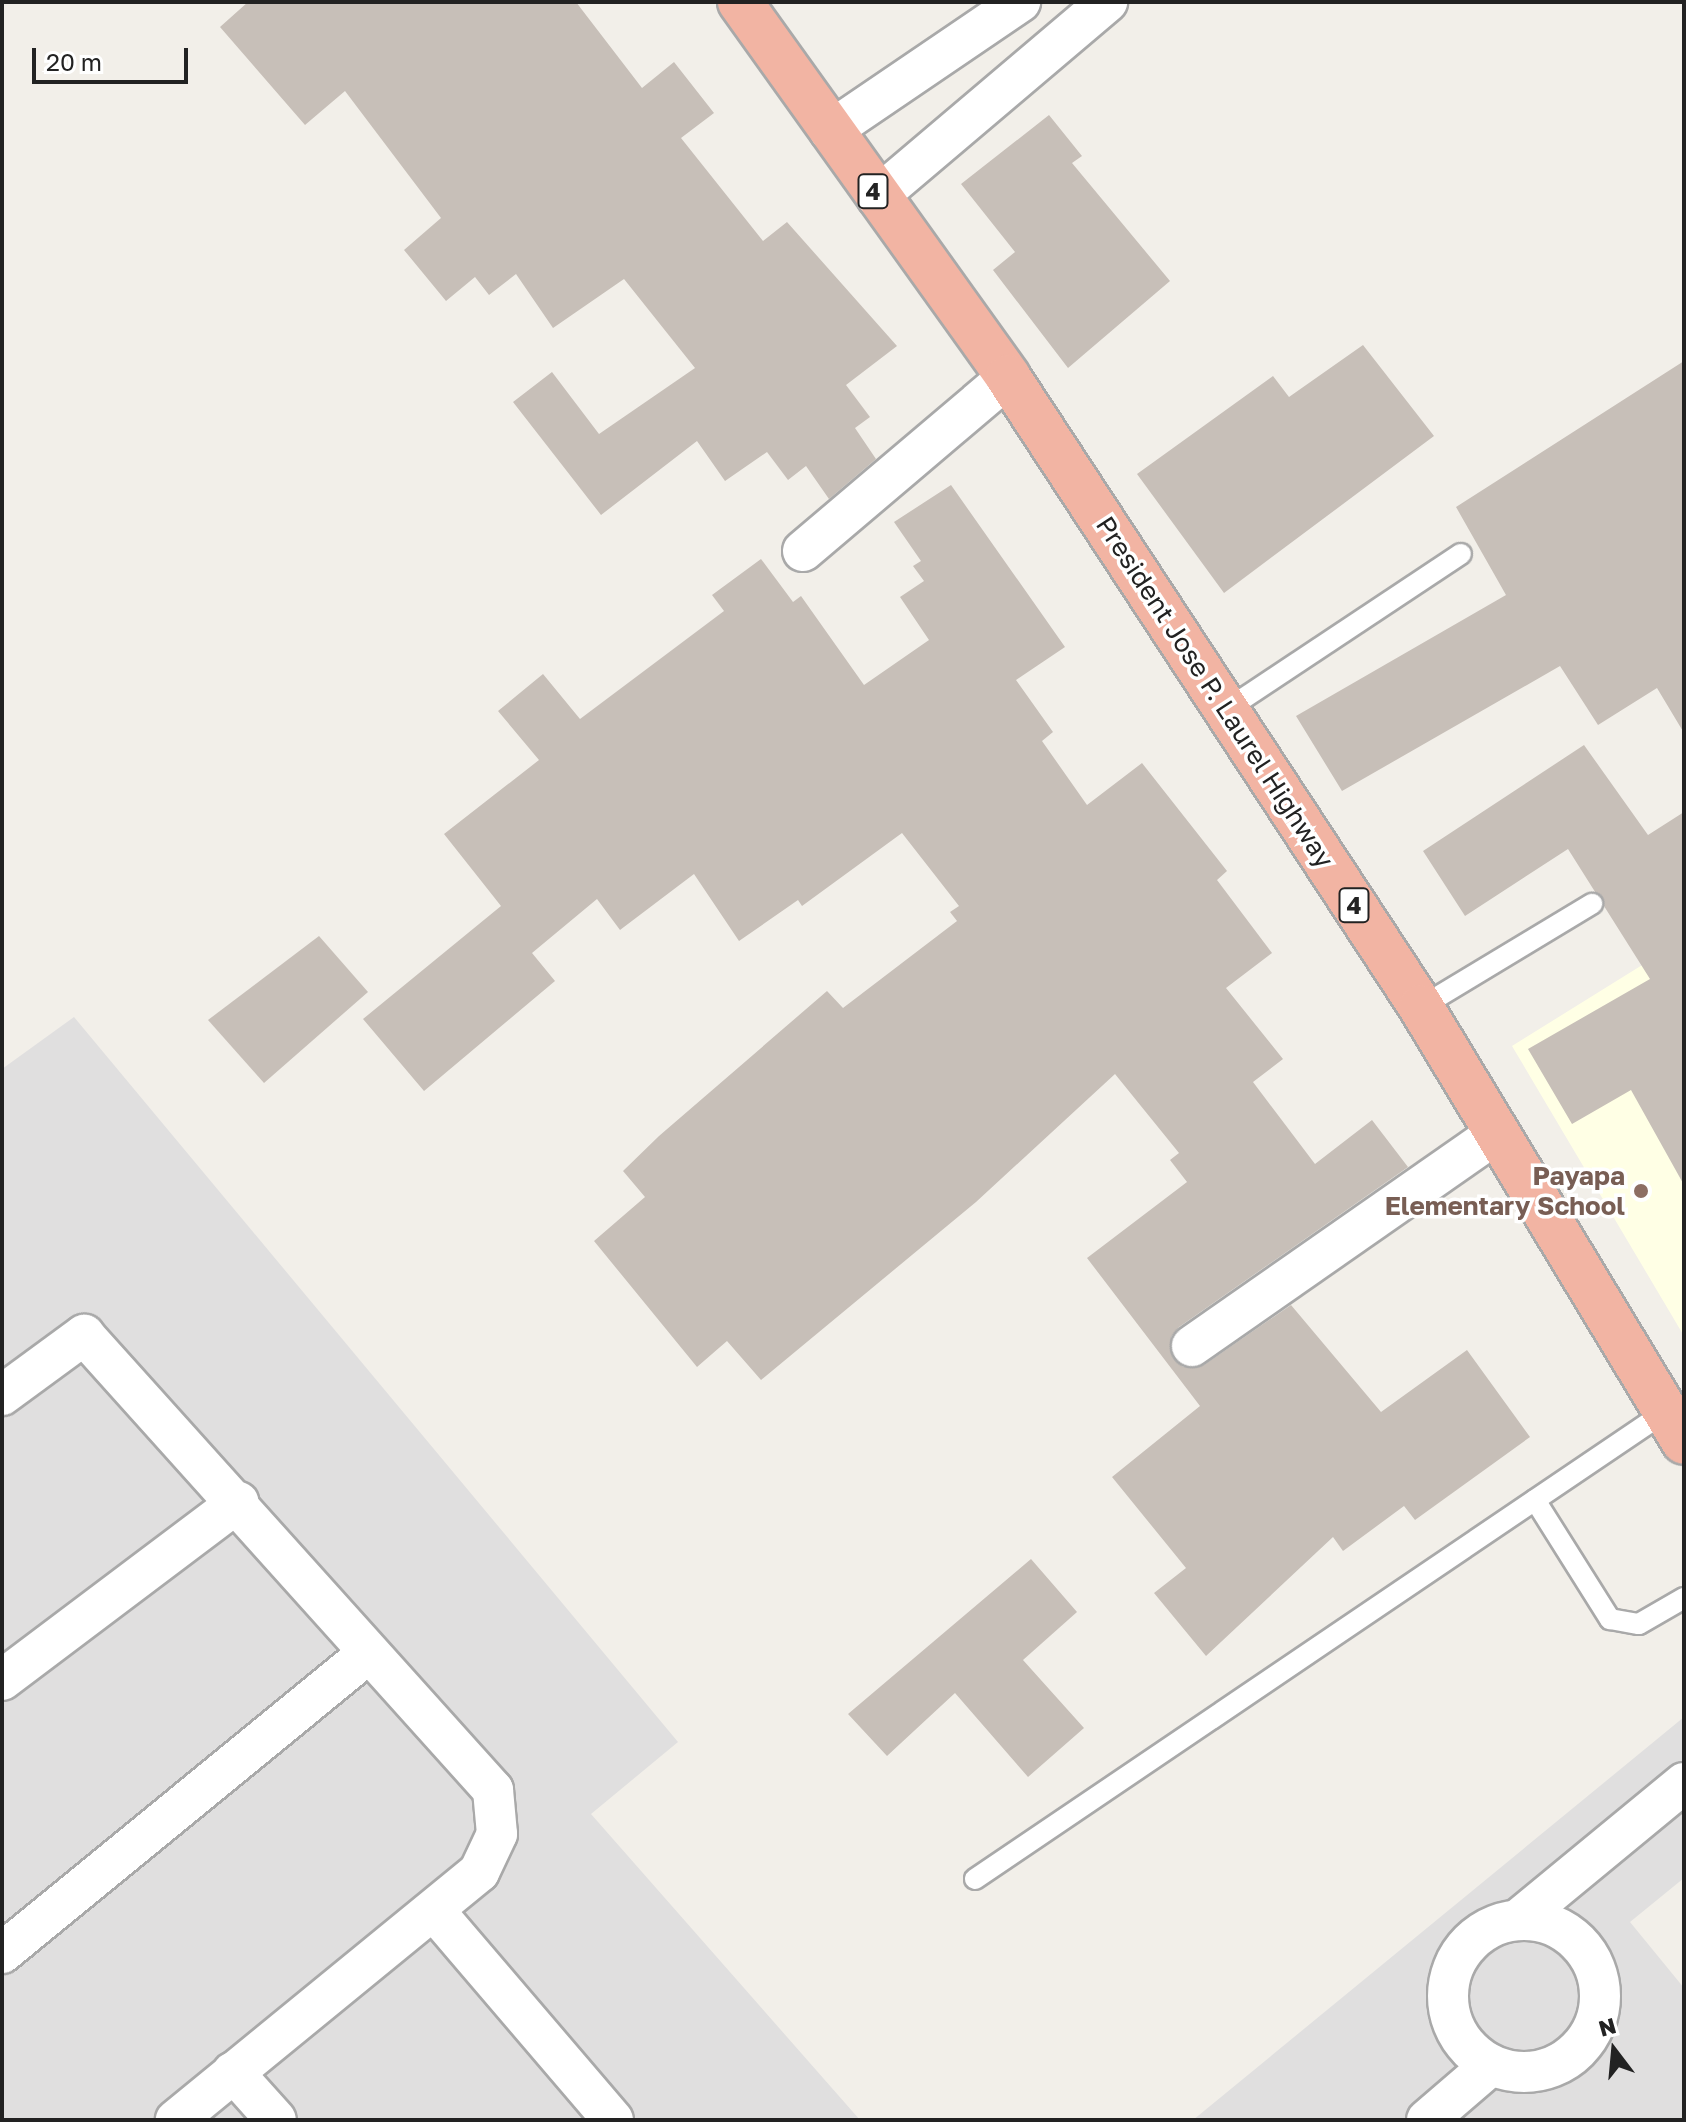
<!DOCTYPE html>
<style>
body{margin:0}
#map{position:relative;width:1686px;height:2122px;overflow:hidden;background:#f2efe9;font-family:"Golos Text",sans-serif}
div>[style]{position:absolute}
.residential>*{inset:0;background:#e0dfdf}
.education>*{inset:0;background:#ffffe5}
.building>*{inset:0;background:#c7bfb8}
.roads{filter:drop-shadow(2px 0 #a9a9a9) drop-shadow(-2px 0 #a9a9a9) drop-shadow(0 2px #a9a9a9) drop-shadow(0 -2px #a9a9a9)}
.service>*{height:20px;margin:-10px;padding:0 10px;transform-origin:10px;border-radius:10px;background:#fff}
.minor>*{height:40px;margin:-20px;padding:0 20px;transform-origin:20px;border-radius:20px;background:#fff}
.minor>.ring{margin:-20px;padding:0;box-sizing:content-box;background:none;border:40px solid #fff;border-radius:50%}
.trunk>*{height:44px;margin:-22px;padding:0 22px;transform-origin:22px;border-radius:22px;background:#f2b4a3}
.dots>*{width:22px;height:22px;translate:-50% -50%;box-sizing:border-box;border:4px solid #fff;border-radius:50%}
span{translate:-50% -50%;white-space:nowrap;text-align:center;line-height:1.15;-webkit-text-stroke:7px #fff;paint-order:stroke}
.shield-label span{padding:2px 6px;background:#fff;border:2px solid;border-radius:6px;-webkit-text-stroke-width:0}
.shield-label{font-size:24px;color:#222;font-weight:700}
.street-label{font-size:26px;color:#222}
.education-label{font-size:26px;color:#785e54;font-weight:700}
.right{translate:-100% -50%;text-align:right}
.frame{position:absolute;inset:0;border:4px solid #222;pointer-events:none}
.north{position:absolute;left:1574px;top:2010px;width:80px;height:80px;-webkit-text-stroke:6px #fff;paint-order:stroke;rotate:344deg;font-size:22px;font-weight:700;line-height:32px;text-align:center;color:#222}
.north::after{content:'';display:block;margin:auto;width:28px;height:36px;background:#222;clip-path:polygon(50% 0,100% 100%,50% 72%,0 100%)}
.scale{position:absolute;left:32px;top:48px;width:156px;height:36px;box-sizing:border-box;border:4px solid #222;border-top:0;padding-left:10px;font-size:24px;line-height:28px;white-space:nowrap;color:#222;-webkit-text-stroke:6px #fff;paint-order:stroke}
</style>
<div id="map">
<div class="residential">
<div style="clip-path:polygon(74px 1017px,678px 1742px,591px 1814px,860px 2120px,2px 2120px,2px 1069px)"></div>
<div style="clip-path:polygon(1684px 1717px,1684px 1878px,1630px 1922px,1684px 1988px,1684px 2120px,1193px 2120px)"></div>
</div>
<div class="education">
<div style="clip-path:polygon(1684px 939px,1684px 1336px,1512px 1046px)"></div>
</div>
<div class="building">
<div style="clip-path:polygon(248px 2px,576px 2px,642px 88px,674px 62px,714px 113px,681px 138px,763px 241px,787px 222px,897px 346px,846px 385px,870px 417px,855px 428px,876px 459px,829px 499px,806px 466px,788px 480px,767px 452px,725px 481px,697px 441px,601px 515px,513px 402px,552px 372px,599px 434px,695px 368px,624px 279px,553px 328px,516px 274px,489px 295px,475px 277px,446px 301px,404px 250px,441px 218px,345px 91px,305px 125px,220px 27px)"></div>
<div style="clip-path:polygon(1049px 115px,1082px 156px,1072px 163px,1170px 281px,1068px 368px,993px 270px,1015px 252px,961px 184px)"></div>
<div style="clip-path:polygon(1363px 345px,1434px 436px,1224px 593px,1137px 474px,1273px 376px,1289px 397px)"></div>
<div style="clip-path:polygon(1684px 361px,1684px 733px,1657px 688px,1598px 725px,1560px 666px,1342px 791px,1296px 716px,1506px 595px,1456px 507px)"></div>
<div style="clip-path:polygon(951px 485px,1065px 647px,1016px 680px,1053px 732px,1042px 741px,1087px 805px,1142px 763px,1227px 871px,1217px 880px,1272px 953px,1226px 988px,1283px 1059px,1253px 1082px,1315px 1164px,1372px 1120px,1408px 1167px,1179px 1327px,1171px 1337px,1173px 1358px,1183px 1367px,1204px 1365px,1291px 1305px,1381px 1412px,1467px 1350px,1530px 1437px,1415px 1520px,1404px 1506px,1343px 1551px,1333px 1537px,1206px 1656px,1154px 1593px,1186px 1568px,1112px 1477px,1200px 1406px,1087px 1258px,1187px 1182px,1170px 1160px,1179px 1153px,1115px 1074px,976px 1202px,761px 1380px,727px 1341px,697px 1367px,594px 1241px,645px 1197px,623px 1171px,659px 1136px,827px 991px,843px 1008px,957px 921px,950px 912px,959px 906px,902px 833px,802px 906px,798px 900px,739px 941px,694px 874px,620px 930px,597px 899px,532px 953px,555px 981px,424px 1091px,363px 1019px,501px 906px,444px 834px,539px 760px,498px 711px,543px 674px,580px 719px,724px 611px,712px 595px,761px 559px,793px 602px,801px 596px,864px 685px,929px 640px,900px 597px,924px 581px,913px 566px,921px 561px,894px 522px)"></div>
<div style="clip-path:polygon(1584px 745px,1648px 835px,1684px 812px,1684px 1185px,1631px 1090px,1572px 1124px,1528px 1049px,1650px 979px,1568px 849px,1465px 916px,1423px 851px)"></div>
<div style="clip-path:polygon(319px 936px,368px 992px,264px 1083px,208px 1020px)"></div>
<div style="clip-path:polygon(1031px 1559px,1077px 1612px,1023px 1660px,1084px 1728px,1028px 1777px,955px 1693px,887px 1756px,848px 1714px)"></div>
</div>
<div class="roads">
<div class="service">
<div style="left:1226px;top:710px;width:282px;rotate:-33.6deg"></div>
<div style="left:1421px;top:1007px;width:200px;rotate:-31.1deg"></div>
<div style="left:1535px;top:1500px;width:141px;rotate:57.8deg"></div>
<div style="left:1610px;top:1619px;width:29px;rotate:10deg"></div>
<div style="left:1639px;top:1624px;width:52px;rotate:-30deg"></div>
<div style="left:975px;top:1879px;width:833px;rotate:-34.09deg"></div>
</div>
<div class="minor">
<div style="left:830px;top:131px;width:230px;rotate:-34.2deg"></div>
<div style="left:877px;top:197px;width:302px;rotate:-40.3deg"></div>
<div style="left:803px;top:551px;width:269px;rotate:-40.3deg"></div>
<div style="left:1192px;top:1346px;width:372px;rotate:-34.9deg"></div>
<div style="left:2px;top:1395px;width:102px;rotate:-36.2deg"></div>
<div style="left:84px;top:1335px;width:612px;rotate:48.05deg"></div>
<div style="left:493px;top:1790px;width:44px;rotate:84.8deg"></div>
<div style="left:497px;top:1834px;width:42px;rotate:115.3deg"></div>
<div style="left:479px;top:1872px;width:392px;rotate:140.7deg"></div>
<div style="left:2px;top:1680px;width:296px;rotate:-37deg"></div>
<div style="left:437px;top:1914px;width:271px;rotate:49.5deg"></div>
<div style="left:1519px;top:1919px;width:214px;rotate:-39.5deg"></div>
<div class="ring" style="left:1448px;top:1920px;width:112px;height:112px"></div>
<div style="left:2px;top:1953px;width:473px;rotate:-39.3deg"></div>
<div style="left:233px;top:2072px;width:64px;rotate:48.1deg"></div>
<div style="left:1427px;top:2120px;width:84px;rotate:-40.7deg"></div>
</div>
<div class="trunk">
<div style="left:740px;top:2px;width:461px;rotate:54.4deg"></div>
<div style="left:1008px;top:377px;width:753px;rotate:56.75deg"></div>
<div style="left:1421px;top:1007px;width:508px;rotate:58.84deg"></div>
</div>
</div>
<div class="dots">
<div style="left:1641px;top:1191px;background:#8d6e63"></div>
</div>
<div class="shield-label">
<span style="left:873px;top:191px">4</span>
<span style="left:1354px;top:905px">4</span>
</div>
<div class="street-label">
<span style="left:1215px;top:692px;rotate:57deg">President Jose P. Laurel Highway</span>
</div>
<div class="education-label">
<span class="right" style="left:1625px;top:1191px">Payapa<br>Elementary School</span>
</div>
<div class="frame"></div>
<div class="north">N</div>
<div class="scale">20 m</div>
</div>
